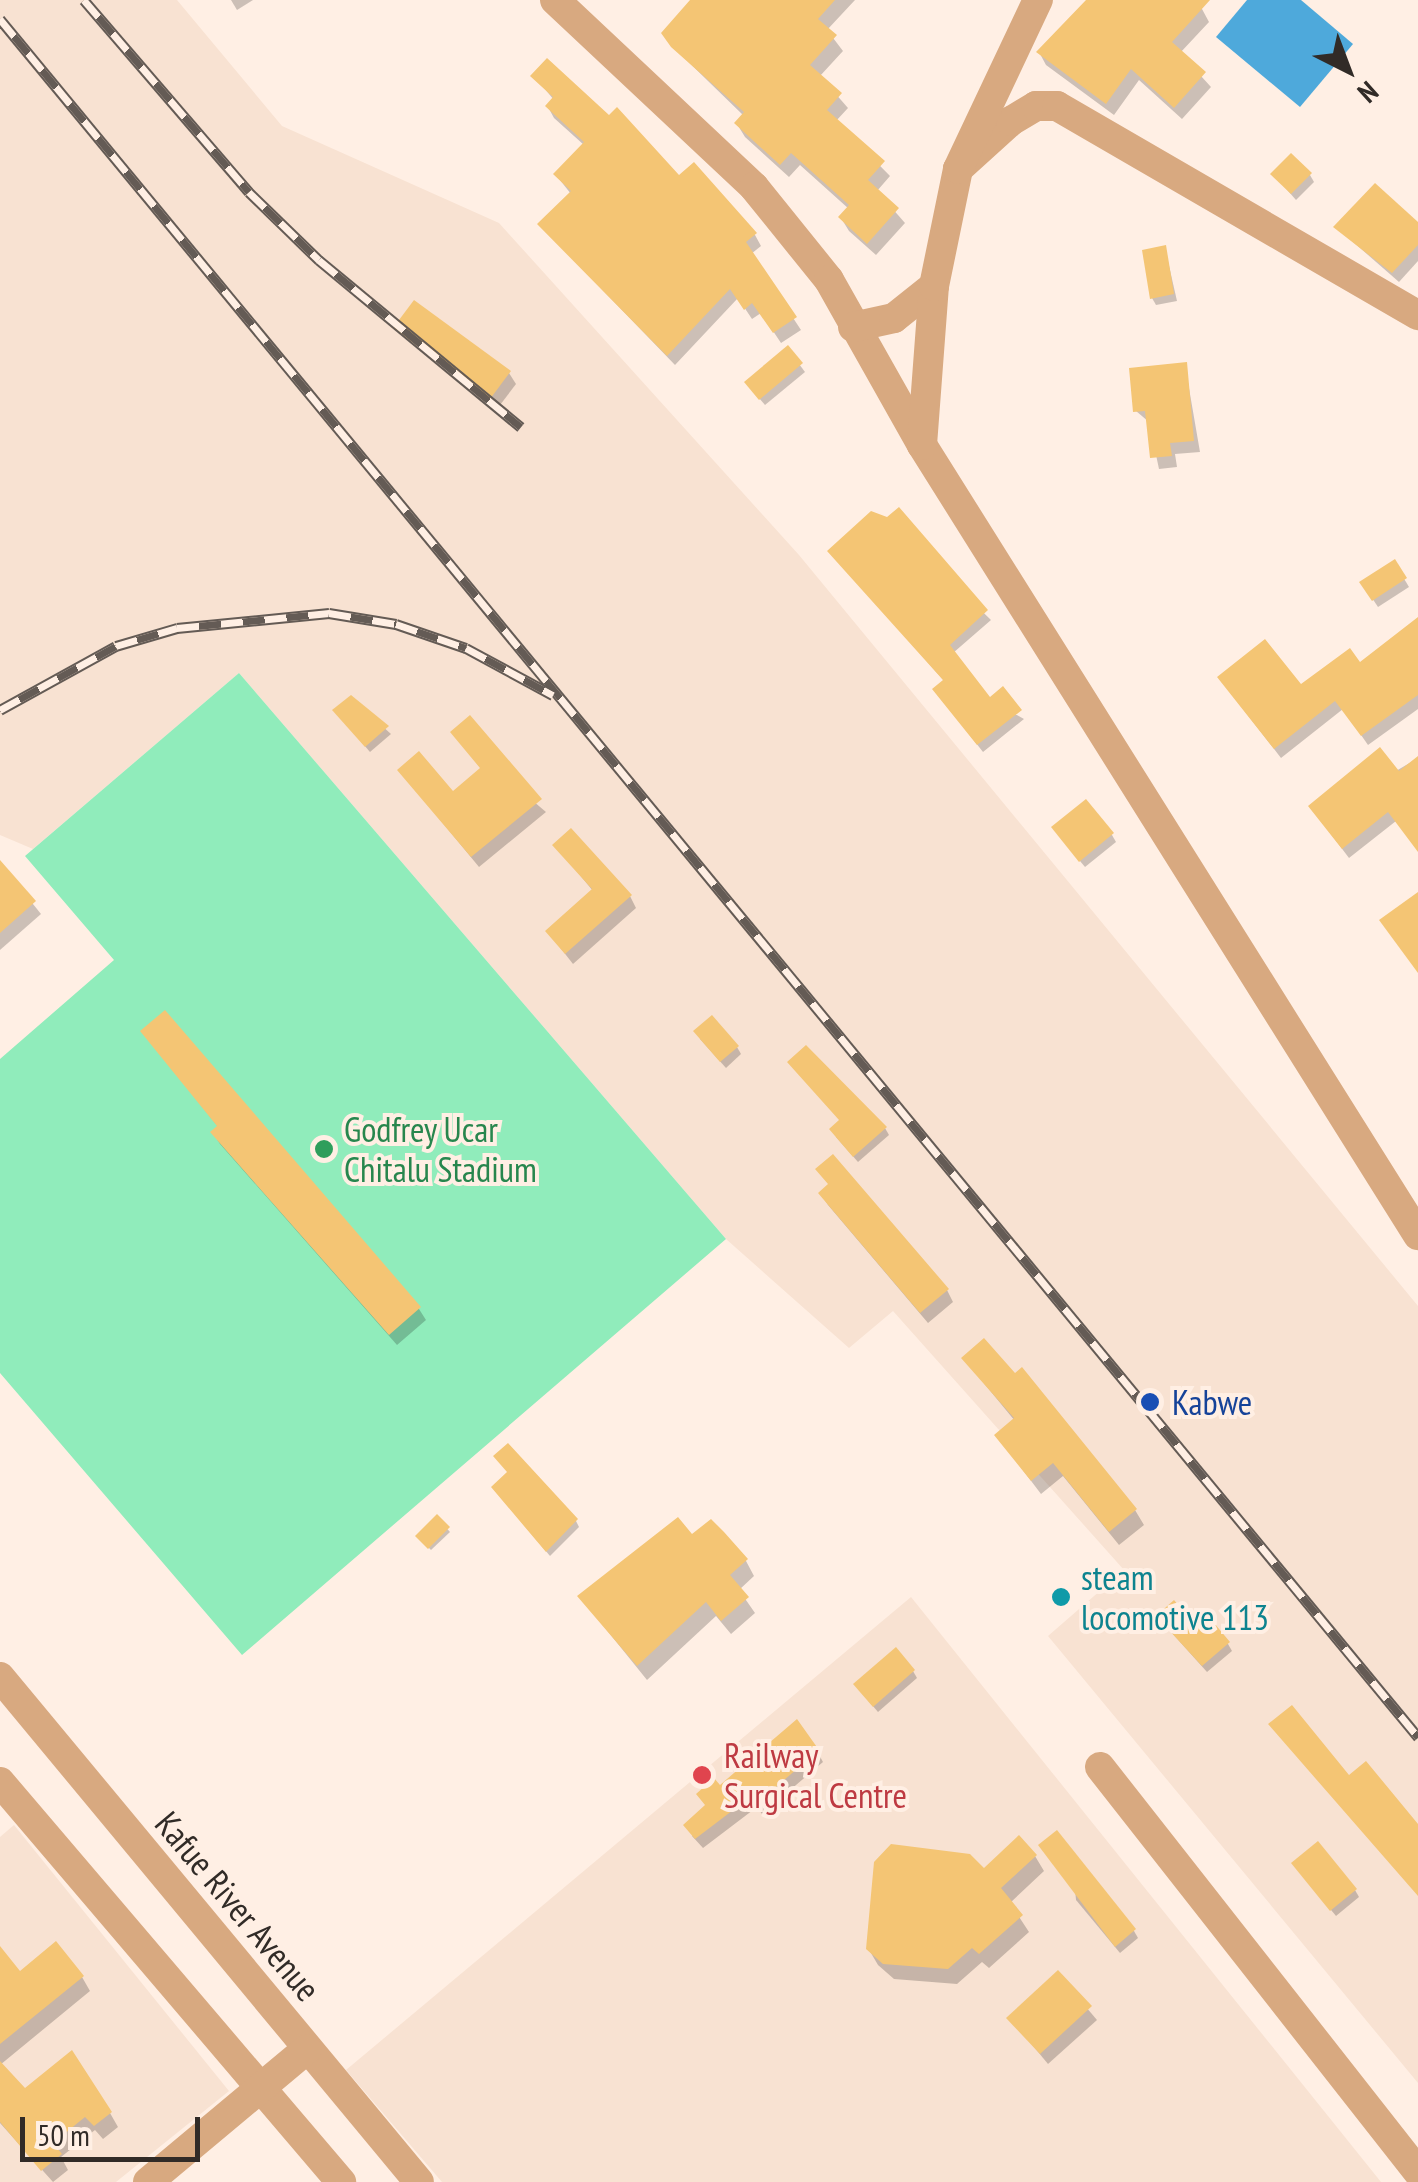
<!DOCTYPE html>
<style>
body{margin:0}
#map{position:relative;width:1418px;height:2182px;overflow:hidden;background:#ffefe4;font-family:"PT Sans Narrow",sans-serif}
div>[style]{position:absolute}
.built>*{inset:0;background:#f8e2d2}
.green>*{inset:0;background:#90ecbb}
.water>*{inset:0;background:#4ea9db}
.shadow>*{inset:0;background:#0003}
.building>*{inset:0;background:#f4c574}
.minor>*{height:30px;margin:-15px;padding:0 15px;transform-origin:15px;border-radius:15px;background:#d8a980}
.rail>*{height:11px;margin-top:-5.5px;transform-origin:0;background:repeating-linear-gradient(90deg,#ffefe4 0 22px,#645b55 0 44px);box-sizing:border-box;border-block:2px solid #645b55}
.dots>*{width:28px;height:28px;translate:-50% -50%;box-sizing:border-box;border:5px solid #ffefe4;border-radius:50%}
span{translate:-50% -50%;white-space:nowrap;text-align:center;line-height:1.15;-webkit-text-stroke:8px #ffefe4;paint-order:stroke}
.leisure-label{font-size:35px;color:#27864d}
.left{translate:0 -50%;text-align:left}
.transit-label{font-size:35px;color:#164399}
.culture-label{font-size:35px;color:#0d838f}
.health-label{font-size:35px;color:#be3a42}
.street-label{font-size:35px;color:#312b27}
.north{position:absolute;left:1298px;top:20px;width:100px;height:100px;-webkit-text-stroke:8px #ffefe4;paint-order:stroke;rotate:138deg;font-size:28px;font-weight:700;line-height:40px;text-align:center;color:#312b27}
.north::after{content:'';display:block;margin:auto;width:35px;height:45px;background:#312b27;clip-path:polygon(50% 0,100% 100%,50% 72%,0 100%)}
.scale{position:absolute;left:20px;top:2117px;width:180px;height:45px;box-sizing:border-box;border:5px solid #312b27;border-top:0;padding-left:12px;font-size:30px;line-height:35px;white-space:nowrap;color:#312b27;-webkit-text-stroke:8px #ffefe4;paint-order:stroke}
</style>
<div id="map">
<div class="built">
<div style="clip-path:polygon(0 0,177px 0,282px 126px,499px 223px,799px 555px,1418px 1306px,1418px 2083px,1048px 1636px,1124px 1570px,893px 1311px,849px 1348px,726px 1239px,239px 673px,33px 849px,0 835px)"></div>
<div style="clip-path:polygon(911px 1597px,1381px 2182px,442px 2182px,346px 2070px)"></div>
<div style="clip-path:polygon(14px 1825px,229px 2091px,116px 2182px,0 2182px,0 1837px)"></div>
</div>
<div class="green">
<div style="clip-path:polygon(239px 673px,726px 1239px,242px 1655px,0 1373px,0 1059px,114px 960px,25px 856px)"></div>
</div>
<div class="water">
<div style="clip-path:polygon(1247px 0,1301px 0,1353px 44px,1300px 107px,1216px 37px)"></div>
</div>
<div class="shadow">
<div style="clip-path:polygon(231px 0,253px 0,237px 10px)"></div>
<div style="clip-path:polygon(692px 0,855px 0,827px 30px,843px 51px,820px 76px,848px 108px,836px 121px,890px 176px,877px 191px,905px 223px,876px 255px,849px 231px,841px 218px,849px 209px,800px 165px,789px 177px,745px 137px,737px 124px,744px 116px,672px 46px)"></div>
<div style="clip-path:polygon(1087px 0,1192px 0,1202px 9px,1209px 22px,1180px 53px,1211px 87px,1182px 119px,1139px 80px,1114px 115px,1046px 65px,1039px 52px)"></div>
<div style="clip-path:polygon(534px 76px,755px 235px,761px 246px,751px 254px,801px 330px,781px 343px,761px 313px,752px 319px,738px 298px,675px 365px,540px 225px,571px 194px,556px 175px,584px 145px,554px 118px,548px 107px,554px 100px)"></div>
<div style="clip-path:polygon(1274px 175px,1310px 175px,1314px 182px,1296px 200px)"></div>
<div style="clip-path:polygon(1418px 225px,1418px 261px,1399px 282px,1336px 227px)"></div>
<div style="clip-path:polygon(1165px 248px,1177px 301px,1156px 305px,1152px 298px)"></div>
<div style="clip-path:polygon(396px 329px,509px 373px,516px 384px,497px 409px)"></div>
<div style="clip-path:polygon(788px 349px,805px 372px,765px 405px,751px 389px)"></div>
<div style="clip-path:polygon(1185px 365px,1200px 452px,1175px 454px,1177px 467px,1159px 469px,1149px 422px,1136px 411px)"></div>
<div style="clip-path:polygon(888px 520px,991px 620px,953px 653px,990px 700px,1024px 719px,983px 752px,940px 697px,945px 682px,830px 551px)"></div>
<div style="clip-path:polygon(1394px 562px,1409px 587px,1378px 607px,1362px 583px)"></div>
<div style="clip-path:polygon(1418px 620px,1418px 709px,1368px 745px,1343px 709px,1281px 758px,1226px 687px,1300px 687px,1359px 666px)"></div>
<div style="clip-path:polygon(351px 698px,391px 734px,370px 752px,339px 716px)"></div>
<div style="clip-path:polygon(453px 733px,546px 812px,479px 867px,400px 771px,453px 795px,482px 770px)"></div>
<div style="clip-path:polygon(1418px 758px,1418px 851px,1396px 821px,1349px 858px,1318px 817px)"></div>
<div style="clip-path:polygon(1058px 835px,1112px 835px,1116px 842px,1085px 867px)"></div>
<div style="clip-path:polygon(556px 846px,630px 896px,636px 908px,573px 964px,548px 932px,593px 891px)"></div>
<div style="clip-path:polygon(0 863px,41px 914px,0 950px)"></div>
<div style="clip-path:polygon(165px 1014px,419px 1309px,426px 1320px,397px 1345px,220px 1144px,213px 1133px,219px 1128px,143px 1032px)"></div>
<div style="clip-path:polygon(700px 1039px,737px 1047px,741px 1054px,726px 1068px)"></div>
<div style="clip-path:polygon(841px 1122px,885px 1128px,889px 1135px,858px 1162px,836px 1137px)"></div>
<div style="clip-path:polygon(818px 1169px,947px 1290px,953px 1302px,928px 1323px,828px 1205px,821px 1194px,830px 1186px)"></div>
<div style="clip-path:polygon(964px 1359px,1135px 1510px,1144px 1525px,1119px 1545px,1063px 1476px,1041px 1494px,997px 1436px,1015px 1421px)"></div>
<div style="clip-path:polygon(497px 1493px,576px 1521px,579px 1527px,550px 1556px)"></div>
<div style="clip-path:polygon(437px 1517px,450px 1532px,431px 1550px,420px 1539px)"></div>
<div style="clip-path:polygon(677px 1520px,692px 1538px,746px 1561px,754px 1576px,739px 1590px,755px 1613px,731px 1634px,716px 1616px,647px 1680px,580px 1597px)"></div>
<div style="clip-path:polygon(1163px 1623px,1228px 1644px,1232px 1651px,1207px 1672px)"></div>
<div style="clip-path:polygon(913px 1671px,917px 1678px,878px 1712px,860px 1691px)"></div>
<div style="clip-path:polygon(817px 1751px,823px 1762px,762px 1814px,757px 1807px,703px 1848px,692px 1836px,720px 1788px)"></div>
<div style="clip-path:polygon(1035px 1856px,1044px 1871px,1010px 1903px,1029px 1932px,989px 1968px,982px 1962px,957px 1984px,894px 1979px,878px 1965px,868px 1948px,984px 1872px)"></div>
<div style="clip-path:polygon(1299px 1871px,1355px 1890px,1359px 1897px,1336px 1916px)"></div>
<div style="clip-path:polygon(1075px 1889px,1134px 1931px,1138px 1938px,1120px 1953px,1076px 1900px)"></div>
<div style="clip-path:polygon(0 1950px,20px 1974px,82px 1977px,90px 1991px,0 2065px,25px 2092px,110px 2113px,118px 2127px,103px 2139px,95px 2130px,61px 2157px,68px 2170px,53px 2182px,0 2123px)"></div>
<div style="clip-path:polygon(1058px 1974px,1097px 2020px,1048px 2064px,1010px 2018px)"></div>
</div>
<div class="building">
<div style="clip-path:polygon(690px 0,835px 0,818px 19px,837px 35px,810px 65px,842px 93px,827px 110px,885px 161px,868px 180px,899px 208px,867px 244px,838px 217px,849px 205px,791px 153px,780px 165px,734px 123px,744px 112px,671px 47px,661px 33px)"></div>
<div style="clip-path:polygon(1086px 0,1210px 0,1172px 42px,1206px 72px,1174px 108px,1131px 69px,1106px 104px,1036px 52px)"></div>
<div style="clip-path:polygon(547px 58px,609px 115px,617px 107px,679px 175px,694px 162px,757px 233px,746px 242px,797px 317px,773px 333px,752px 303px,744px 310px,730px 289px,667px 356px,537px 224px,571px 191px,553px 174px,584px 142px,545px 106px,553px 97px,530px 76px)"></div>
<div style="clip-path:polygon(1291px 153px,1312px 173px,1291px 194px,1270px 174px)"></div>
<div style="clip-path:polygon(1375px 183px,1418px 222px,1418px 245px,1392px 273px,1333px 227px)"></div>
<div style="clip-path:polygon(1166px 245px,1174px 294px,1150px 299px,1142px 250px)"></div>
<div style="clip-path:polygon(414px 300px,511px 371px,490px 399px,393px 328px)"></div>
<div style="clip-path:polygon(788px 345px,803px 363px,759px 400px,744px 382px)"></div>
<div style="clip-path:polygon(1187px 362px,1194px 441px,1170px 443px,1172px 456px,1150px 458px,1145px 411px,1133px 412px,1129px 368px)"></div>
<div style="clip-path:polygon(899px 507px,988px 610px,950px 645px,990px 697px,1003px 686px,1022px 710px,977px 745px,932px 689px,943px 680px,827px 551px,871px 511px,887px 517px)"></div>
<div style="clip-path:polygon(1395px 559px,1407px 578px,1372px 601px,1359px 582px)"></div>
<div style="clip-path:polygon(1418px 617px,1418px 695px,1361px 736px,1335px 701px,1274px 749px,1217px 677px,1265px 639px,1301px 684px,1350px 648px,1360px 662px)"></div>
<div style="clip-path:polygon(351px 695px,389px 726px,365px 747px,332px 710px)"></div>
<div style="clip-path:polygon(470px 715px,542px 799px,471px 857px,397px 770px,419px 751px,453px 791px,480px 768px,450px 732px)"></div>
<div style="clip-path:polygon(1380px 747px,1399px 771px,1418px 756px,1418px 852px,1388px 812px,1342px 849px,1308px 806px)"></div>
<div style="clip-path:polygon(1086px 799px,1114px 833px,1079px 862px,1051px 827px)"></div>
<div style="clip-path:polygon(571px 828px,632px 895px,565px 954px,545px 931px,592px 889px,552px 845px)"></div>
<div style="clip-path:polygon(0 860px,36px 901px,0 933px)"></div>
<div style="clip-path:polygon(1418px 892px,1418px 973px,1379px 920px)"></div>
<div style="clip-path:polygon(165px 1010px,421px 1307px,389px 1335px,210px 1132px,217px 1126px,140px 1031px)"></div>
<div style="clip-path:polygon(712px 1015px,739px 1046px,720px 1062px,693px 1031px)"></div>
<div style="clip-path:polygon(806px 1045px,887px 1127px,853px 1157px,829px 1129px,839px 1120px,787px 1062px)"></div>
<div style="clip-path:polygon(833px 1154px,949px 1289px,920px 1313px,818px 1193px,828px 1184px,815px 1169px)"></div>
<div style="clip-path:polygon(984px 1338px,1015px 1373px,1022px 1367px,1137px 1509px,1109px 1532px,1053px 1463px,1031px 1481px,994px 1435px,1014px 1418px,961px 1358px)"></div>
<div style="clip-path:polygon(508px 1443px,578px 1519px,546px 1552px,491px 1487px,507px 1472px,493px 1456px)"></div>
<div style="clip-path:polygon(437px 1514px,450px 1527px,428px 1549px,415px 1536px)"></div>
<div style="clip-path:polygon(678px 1517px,692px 1534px,711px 1519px,724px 1532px,748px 1559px,730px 1575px,749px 1597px,721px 1621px,706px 1602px,637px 1666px,577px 1596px)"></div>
<div style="clip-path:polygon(1174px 1600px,1197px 1627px,1209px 1617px,1230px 1642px,1202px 1666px,1156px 1616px)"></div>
<div style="clip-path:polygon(896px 1647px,915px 1670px,873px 1707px,853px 1684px)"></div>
<div style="clip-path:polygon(1292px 1705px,1349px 1775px,1366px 1761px,1418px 1824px,1418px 1896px,1268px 1724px)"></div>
<div style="clip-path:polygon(797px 1719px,819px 1750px,755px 1805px,749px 1798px,695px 1839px,683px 1825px,705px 1805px,696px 1794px,714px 1778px,720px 1785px)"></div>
<div style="clip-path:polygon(1057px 1830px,1136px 1929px,1115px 1947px,1038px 1845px)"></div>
<div style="clip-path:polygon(1019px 1835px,1037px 1855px,1001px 1888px,1023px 1915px,979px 1954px,972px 1948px,948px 1969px,883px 1964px,866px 1949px,874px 1862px,891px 1844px,970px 1854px,984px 1868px)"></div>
<div style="clip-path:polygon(1318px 1841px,1357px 1889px,1330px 1911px,1291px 1863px)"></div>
<div style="clip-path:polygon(56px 1941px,84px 1976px,0 2044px,0 1946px,20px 1971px)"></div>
<div style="clip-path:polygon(1058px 1970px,1092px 2006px,1040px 2054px,1006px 2018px)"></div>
<div style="clip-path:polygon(72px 2050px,112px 2112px,94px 2126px,85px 2117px,53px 2143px,62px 2154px,41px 2171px,0 2122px,0 2061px,25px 2088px)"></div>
</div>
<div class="minor">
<div style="left:555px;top:0;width:273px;rotate:43.2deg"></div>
<div style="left:754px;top:187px;width:119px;rotate:51.1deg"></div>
<div style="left:829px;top:280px;width:189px;rotate:60.6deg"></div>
<div style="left:922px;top:445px;width:933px;rotate:57.88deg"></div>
<div style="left:958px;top:169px;width:72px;rotate:-42.2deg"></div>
<div style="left:1011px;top:121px;width:29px;rotate:-31deg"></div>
<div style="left:1036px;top:106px;width:21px"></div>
<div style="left:1057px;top:106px;width:417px;rotate:30.1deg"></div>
<div style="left:853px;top:327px;width:42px;rotate:-12.4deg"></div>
<div style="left:894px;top:318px;width:51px;rotate:-38.7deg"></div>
<div style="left:922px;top:445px;width:159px;rotate:-85.7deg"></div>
<div style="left:934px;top:286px;width:119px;rotate:-78.4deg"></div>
<div style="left:958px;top:169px;width:187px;rotate:-64.7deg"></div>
<div style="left:0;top:1677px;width:656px;rotate:50.32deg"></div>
<div style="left:1100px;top:1767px;width:515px;rotate:51.86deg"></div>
<div style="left:0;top:1782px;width:526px;rotate:49.55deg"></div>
<div style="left:148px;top:2182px;width:207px;rotate:-39.9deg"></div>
</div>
<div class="rail">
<div style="left:84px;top:0;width:253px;rotate:49.3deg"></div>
<div style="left:249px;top:192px;width:98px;rotate:44.2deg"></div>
<div style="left:319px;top:260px;width:262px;rotate:39.6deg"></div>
<div style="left:0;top:19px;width:2228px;rotate:50.46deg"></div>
<div style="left:0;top:710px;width:132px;rotate:-28.9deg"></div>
<div style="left:116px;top:646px;width:64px;rotate:-16.4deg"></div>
<div style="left:177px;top:628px;width:153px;rotate:-5.6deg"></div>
<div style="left:329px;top:613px;width:68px;rotate:9.3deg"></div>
<div style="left:396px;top:624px;width:74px;rotate:18.9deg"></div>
<div style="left:466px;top:648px;width:99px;rotate:28.4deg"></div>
</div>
<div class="dots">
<div style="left:324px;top:1149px;background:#2e9e5b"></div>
<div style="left:1150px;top:1402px;background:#1a4fb4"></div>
<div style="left:1061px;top:1597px;background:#0f9aa8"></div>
<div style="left:702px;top:1775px;background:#e0444e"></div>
</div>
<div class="leisure-label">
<span class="left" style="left:344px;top:1149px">Godfrey Ucar<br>Chitalu Stadium</span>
</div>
<div class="transit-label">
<span class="left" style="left:1172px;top:1402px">Kabwe</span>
</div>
<div class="culture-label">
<span class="left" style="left:1081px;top:1597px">steam<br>locomotive 113</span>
</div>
<div class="health-label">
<span class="left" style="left:724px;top:1775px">Railway<br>Surgical Centre</span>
</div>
<div class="street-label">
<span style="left:238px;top:1906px;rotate:50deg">Kafue River Avenue</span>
</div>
<div class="north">N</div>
<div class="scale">50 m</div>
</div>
